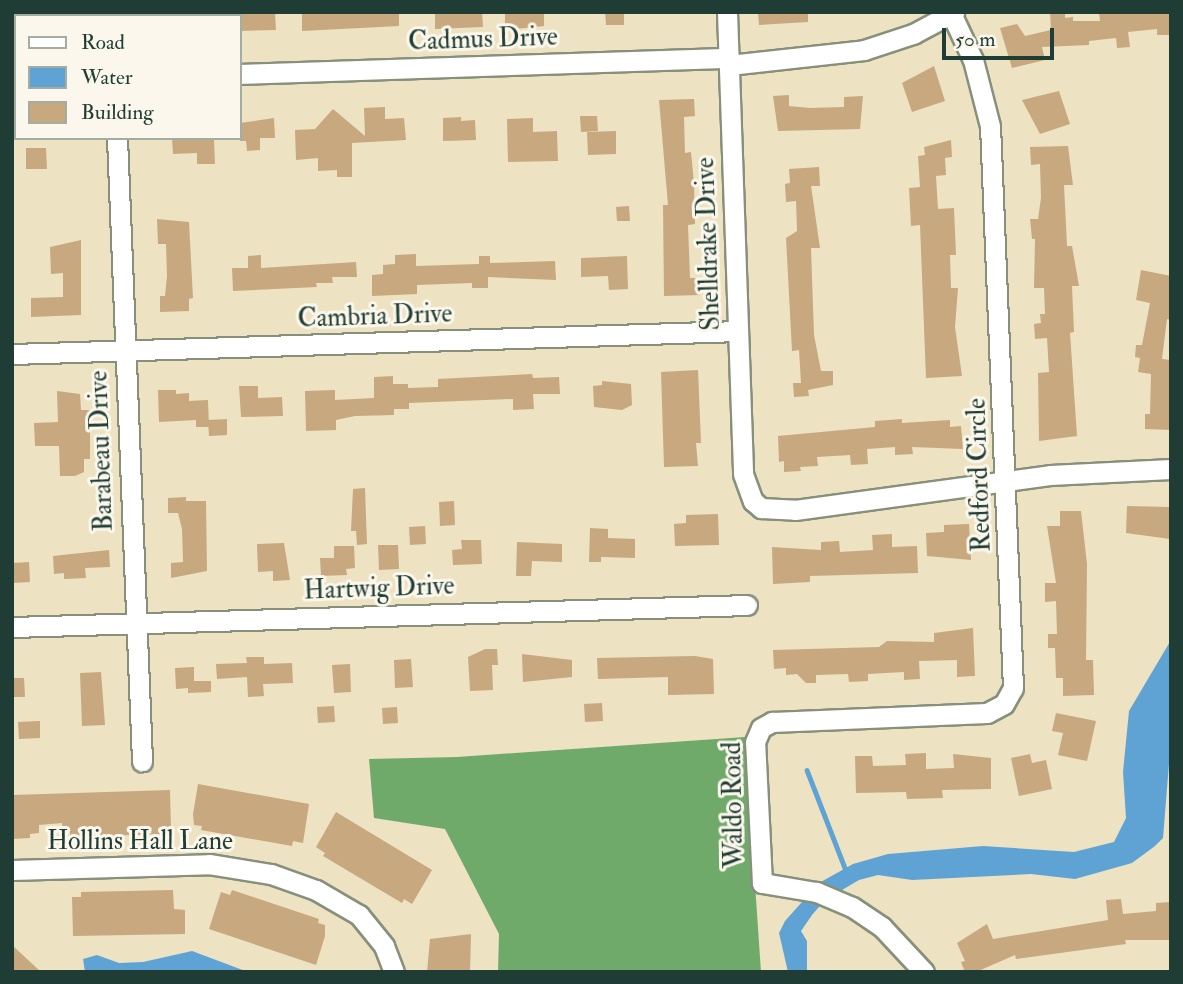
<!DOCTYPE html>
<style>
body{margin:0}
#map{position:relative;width:1183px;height:984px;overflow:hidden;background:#ede2c2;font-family:"IM FELL Double Pica",serif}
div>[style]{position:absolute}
.forest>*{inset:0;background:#70aa6a}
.water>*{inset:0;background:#5fa3d4}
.stream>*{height:4.5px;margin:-2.25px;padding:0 2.25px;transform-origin:2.25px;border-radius:2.25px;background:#5fa3d4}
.building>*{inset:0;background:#c8a87f}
.roads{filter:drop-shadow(2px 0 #86907b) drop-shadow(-2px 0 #86907b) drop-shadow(0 2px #86907b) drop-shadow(0 -2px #86907b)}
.minor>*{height:19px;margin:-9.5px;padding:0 9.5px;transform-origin:9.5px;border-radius:9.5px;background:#fff}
span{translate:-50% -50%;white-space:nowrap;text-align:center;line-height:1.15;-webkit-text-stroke:6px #fbf7ec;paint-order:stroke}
.street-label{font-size:26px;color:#1f3d34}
.frame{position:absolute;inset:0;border:14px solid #1f3d34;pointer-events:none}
.legend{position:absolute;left:14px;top:14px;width:228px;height:126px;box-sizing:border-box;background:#fbf7ec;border:2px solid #a3ada2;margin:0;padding:9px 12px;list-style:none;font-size:21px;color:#1f3d34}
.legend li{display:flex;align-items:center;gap:14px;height:35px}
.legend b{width:35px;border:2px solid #a3ada2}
.scale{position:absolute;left:942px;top:28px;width:112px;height:32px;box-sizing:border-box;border:4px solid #1f3d34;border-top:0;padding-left:9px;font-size:21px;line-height:24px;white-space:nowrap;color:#1f3d34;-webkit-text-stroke:5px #fbf7ec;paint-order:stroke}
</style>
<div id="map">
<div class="forest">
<div style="clip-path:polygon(745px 737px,761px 972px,498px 972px,499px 934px,445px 829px,374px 818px,369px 759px,457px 757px)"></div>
</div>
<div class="water">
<div style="clip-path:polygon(1171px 640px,1171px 739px,1163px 838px,1155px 846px,1132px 863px,1075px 879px,1031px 874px,912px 880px,878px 875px,859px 880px,825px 900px,812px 915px,801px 931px,807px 941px,807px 972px,788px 972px,779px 933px,785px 921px,819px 883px,853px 864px,888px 854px,983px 846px,1074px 852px,1114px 842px,1126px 818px,1123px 772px,1129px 711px)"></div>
<div style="clip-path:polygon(192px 951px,248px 972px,85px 972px,83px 959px,97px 955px,119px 963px,143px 962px)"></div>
</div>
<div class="stream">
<div style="left:807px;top:770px;width:105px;rotate:68.8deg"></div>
</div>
<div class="building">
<div style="clip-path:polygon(240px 12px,275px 12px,276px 30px,240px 31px)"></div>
<div style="clip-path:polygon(302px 12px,399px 12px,399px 26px,302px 31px)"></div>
<div style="clip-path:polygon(435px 12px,482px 12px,483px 27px,435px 29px)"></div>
<div style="clip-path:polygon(505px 12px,544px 12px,544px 26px,505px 30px)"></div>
<div style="clip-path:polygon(605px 12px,624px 12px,624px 25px,606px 25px)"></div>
<div style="clip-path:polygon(758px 12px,808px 12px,808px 22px,759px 25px)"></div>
<div style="clip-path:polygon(1050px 12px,1065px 12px,1065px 18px,1073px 17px,1073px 21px,1100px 21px,1099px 12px,1171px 12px,1171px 35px,1157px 35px,1157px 29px,1128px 32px,1130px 47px,1117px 48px,1116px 38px,1089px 41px,1089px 45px,1042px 47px,1045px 60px,1012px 68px,1000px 28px,1017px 24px,1025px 36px,1051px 30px)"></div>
<div style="clip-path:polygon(934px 66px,945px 101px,912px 112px,902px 83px)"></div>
<div style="clip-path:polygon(1059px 91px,1070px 124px,1040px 134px,1022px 100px)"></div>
<div style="clip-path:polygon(789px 95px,789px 106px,810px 108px,844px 107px,844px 97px,863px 96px,860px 129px,778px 131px,773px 96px)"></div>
<div style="clip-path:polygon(694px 99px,695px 116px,684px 117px,685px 153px,691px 152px,694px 183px,695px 224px,688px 225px,690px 278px,700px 278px,700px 295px,664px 296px,663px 205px,668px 205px,659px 100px)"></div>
<div style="clip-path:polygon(385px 107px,385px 119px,404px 118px,406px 140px,352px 143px,352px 177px,337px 177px,337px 170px,318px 171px,318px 158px,296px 160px,295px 130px,315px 129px,333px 109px,365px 136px,364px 108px)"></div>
<div style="clip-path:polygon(580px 116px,597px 116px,598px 131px,581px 132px)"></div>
<div style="clip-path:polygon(461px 117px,461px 121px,475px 120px,476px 140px,443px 141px,443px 118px)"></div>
<div style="clip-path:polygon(274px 118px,275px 138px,260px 138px,260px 150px,247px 151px,246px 141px,240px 141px,240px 123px)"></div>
<div style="clip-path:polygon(533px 118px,533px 132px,557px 131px,558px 161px,508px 162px,507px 119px)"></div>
<div style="clip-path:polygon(616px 131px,616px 154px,588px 155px,587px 132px)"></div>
<div style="clip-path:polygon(172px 138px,214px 139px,215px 164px,197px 164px,197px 153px,173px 154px)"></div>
<div style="clip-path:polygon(951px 140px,952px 157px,945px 158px,946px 175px,936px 176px,938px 209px,954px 208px,956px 255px,950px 255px,951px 288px,958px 288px,955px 327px,962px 376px,926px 378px,920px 225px,911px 226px,909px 188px,920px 187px,918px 156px,925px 155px,924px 147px)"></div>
<div style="clip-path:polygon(1068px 146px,1073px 185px,1064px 185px,1067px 246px,1072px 246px,1079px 286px,1072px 286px,1074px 332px,1070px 333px,1077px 436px,1039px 441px,1038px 373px,1049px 372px,1047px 338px,1035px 339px,1034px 324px,1041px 323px,1040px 314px,1045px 314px,1044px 288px,1034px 288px,1035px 239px,1032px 239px,1030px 219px,1038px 219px,1041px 198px,1040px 164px,1031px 165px,1030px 147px)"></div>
<div style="clip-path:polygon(26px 148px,46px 148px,47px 169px,26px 169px)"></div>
<div style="clip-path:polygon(819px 167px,820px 186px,811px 186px,820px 248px,811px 248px,814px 335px,821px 371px,833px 371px,833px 385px,808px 390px,809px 396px,794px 397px,793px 383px,801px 383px,799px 350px,792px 351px,786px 238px,797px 231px,796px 201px,786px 202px,785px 184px,790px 183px,789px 169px)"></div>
<div style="clip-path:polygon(629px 206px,630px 221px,617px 221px,616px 207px)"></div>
<div style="clip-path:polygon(157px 219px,189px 222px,193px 298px,189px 299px,189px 311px,160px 312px,160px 296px,165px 296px,167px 276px,166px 244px,158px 244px)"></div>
<div style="clip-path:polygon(81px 240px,81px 315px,31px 317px,31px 298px,63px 297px,63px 273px,51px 274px,50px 247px)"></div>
<div style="clip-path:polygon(416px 254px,416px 266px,479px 264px,479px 256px,490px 256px,490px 263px,555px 261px,556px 280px,488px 277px,488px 288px,472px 288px,472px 283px,417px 285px,417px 294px,372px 296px,372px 275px,383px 274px,383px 265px,395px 264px,395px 255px)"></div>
<div style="clip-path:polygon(261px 255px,261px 268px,356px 262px,357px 277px,332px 277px,333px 283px,316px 283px,317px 287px,233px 291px,232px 268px,248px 268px,248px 256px)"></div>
<div style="clip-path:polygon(627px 256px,628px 289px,609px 290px,608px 276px,581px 277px,581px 258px)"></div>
<div style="clip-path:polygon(1141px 270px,1171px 276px,1171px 320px,1167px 319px,1162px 359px,1171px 360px,1171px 430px,1145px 429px,1145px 414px,1150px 414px,1151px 374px,1138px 372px,1140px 358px,1135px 357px,1136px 345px,1142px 345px,1150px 303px,1136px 300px)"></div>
<div style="clip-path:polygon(698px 370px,701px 443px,696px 443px,698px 466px,664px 467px,661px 372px)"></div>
<div style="clip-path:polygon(532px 374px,533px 378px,559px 377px,560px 394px,533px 394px,534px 409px,513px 410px,513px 399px,409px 403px,409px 409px,394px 409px,394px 415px,355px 416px,336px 420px,336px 430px,306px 431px,305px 391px,335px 390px,335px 400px,374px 398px,374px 377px,393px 376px,393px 384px,408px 384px,408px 388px,438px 387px,438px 379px)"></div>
<div style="clip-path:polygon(602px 381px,631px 384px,632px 405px,622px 410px,594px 407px,593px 386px,602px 385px)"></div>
<div style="clip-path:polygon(239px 386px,258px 386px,258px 398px,282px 397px,283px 416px,241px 417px)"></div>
<div style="clip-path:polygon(158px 390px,176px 390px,176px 394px,189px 393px,189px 401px,208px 400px,209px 427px,196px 427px,196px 420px,159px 422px)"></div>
<div style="clip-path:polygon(57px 391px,80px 394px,81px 410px,90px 410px,90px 459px,84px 459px,84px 472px,75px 476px,60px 476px,59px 446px,35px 446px,34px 423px,58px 422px)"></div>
<div style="clip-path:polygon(227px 419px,227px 435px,209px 436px,208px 420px)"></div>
<div style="clip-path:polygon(902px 419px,902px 423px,950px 420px,950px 427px,961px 426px,963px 449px,912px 447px,913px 454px,895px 455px,895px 447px,867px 449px,868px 464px,851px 465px,850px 455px,817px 457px,818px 466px,800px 467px,801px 471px,784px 472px,784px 461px,779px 462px,778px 436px,875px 427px,875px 421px)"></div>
<div style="clip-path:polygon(365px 488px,367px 544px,357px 545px,356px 531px,351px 531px,353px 489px)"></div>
<div style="clip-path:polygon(186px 497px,186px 501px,206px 501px,207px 571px,171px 578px,171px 563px,183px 562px,182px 529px,178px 513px,168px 513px,168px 498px)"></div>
<div style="clip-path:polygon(454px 501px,455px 525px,440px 526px,439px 502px)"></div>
<div style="clip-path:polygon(1127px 506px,1170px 507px,1170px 539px,1126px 533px)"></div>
<div style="clip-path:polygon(1060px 511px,1081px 511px,1087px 564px,1086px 660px,1093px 660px,1094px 695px,1063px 696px,1063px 678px,1056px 678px,1055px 648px,1048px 648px,1048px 634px,1057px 634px,1056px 601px,1045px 602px,1045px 583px,1056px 583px,1047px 526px,1060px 526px)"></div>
<div style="clip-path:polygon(718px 514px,719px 545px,675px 546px,674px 524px,686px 523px,686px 515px)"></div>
<div style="clip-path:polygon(969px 524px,971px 560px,927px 556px,926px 533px,944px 532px,944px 525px)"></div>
<div style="clip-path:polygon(425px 526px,426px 544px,410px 545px,409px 527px)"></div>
<div style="clip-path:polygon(590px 528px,608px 529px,608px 538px,635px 539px,635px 558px,601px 557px,601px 562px,589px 562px)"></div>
<div style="clip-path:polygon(892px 534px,892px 547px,917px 546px,918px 573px,810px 576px,810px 582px,773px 584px,772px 547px,821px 550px,821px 542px,839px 541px,840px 552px,873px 550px,872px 535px)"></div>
<div style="clip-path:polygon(461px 540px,481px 540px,482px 564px,453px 565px,452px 550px,462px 549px)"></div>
<div style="clip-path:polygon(517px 542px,562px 544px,562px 562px,532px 561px,531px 576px,516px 576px)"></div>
<div style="clip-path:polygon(284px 543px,290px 580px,273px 581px,273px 571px,258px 572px,257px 544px)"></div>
<div style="clip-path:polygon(378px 545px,398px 545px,399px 569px,379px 570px)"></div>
<div style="clip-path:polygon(334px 546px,354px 546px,355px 568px,346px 569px,347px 575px,321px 576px,320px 558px,334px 558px)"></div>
<div style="clip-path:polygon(109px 550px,110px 567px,85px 568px,86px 578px,64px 579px,64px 573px,54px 574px,53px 556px)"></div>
<div style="clip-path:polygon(29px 562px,30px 582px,12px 583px,12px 563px)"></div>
<div style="clip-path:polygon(973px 628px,975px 676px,957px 677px,957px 660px,919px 661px,920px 679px,904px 680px,904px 672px,868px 674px,868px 681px,849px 682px,848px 674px,816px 675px,816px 683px,806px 683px,797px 674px,786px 675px,786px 668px,774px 669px,773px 650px,879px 647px,887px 641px,934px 642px,934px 633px)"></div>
<div style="clip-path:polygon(485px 649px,497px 649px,498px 665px,492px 665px,493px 690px,470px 691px,468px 657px)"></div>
<div style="clip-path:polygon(522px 654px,572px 660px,572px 677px,523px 682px)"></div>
<div style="clip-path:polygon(695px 656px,713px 659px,714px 694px,668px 695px,668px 677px,598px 679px,597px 658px)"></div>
<div style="clip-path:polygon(246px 657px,264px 657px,264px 664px,292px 663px,293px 683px,263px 684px,264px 696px,248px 697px,247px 677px,217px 679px,216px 664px,247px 663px)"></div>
<div style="clip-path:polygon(411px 659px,413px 687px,395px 688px,394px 660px)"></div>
<div style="clip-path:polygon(350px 664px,351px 692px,334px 693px,332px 665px)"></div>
<div style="clip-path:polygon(194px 667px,194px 681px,211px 681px,211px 692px,188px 693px,188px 688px,176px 689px,175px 668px)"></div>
<div style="clip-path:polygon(101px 672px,105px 725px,82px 726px,80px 673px)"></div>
<div style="clip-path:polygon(12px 678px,24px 678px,25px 697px,12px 697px)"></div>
<div style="clip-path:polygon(602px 703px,603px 721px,585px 722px,584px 704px)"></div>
<div style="clip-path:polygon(334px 706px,335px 722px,318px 723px,317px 707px)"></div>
<div style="clip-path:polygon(397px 707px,398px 723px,383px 724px,382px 708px)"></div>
<div style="clip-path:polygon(1056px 713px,1096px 721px,1087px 761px,1058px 755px,1063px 733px,1052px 731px)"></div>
<div style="clip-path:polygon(40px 721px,40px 738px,19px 739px,18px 722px)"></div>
<div style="clip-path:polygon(926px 753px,926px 769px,954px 768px,953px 754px,991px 758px,991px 789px,942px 790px,943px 798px,907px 799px,906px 792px,856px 793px,855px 756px,872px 756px,873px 766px,906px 765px,905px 754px)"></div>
<div style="clip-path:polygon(1030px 754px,1032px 763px,1046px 760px,1052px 789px,1019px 796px,1011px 758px)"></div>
<div style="clip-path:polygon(198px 784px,309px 804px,303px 843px,293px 841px,292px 846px,201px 830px,202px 826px,194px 825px,193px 814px)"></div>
<div style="clip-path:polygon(170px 790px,171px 829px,162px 830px,162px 834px,70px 837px,70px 833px,62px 833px,62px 823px,39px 825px,39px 833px,30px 834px,30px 838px,12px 839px,12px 795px)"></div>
<div style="clip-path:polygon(336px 812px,432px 870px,412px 904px,404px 899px,402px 903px,323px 856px,325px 853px,316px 847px)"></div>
<div style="clip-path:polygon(173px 890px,174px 909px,185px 910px,185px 934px,73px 936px,72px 897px,81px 897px,81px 892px)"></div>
<div style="clip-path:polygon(232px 890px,319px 919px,318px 923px,325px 925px,325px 936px,316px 965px,209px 929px,221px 892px,230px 895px)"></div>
<div style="clip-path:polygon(1121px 899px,1123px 914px,1156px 911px,1156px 903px,1171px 902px,1171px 940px,1125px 940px,1126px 944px,1016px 959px,1015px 955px,976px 972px,965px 972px,961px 962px,965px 961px,957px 943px,987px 924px,993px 939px,1108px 920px,1106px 900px)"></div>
<div style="clip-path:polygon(471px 934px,470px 972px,427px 972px,430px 939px)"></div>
<div style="clip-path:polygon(12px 945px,41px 972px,12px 972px)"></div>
</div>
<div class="roads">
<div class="minor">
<div style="left:727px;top:12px;width:462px;rotate:88deg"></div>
<div style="left:743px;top:474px;width:29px;rotate:70deg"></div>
<div style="left:753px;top:501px;width:11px;rotate:41deg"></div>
<div style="left:761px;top:508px;width:34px;rotate:3deg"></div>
<div style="left:795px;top:510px;width:257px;rotate:-7.8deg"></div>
<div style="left:1050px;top:475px;width:121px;rotate:-2.8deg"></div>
<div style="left:729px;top:65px;width:136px;rotate:-6.3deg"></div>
<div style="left:864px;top:50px;width:52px;rotate:-18.1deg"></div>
<div style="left:913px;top:34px;width:47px;rotate:-28.2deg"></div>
<div style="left:240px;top:74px;width:489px;rotate:-1.9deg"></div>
<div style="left:12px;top:81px;width:4px"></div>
<div style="left:117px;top:138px;width:624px;rotate:87.7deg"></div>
<div style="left:12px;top:354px;width:726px;rotate:-1.81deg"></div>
<div style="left:12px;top:627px;width:735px;rotate:-1.71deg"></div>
<div style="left:12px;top:870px;width:197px;rotate:-1.7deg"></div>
<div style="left:209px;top:864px;width:63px;rotate:9.2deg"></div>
<div style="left:271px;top:874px;width:48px;rotate:19.6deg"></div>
<div style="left:316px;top:890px;width:50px;rotate:30.2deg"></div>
<div style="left:359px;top:915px;width:40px;rotate:51deg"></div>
<div style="left:384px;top:946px;width:28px;rotate:69deg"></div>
<div style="left:924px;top:972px;width:62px;rotate:-133deg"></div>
<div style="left:882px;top:927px;width:36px;rotate:-146deg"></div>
<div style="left:852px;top:907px;width:39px;rotate:-157deg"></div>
<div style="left:816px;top:892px;width:55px;rotate:-170.5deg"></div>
<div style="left:762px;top:883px;width:141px;rotate:-92.8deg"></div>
<div style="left:755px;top:742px;width:15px;rotate:-67deg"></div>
<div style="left:761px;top:728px;width:13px;rotate:-29deg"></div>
<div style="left:772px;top:722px;width:215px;rotate:-2.4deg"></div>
<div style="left:987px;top:713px;width:19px;rotate:-28deg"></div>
<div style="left:1004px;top:704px;width:18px;rotate:-61deg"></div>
<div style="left:1013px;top:688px;width:562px;rotate:-92.34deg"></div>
<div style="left:990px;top:126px;width:68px;rotate:-104.4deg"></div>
<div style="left:973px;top:60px;width:52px;rotate:-115.1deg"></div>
</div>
</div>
<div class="street-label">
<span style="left:483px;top:40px;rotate:-2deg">Cadmus Drive</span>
<span style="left:709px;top:244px;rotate:-92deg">Shelldrake Drive</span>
<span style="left:375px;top:317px;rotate:-2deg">Cambria Drive</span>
<span style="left:102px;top:451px;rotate:-92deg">Barabeau Drive</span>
<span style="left:980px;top:475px;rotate:-92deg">Redford Circle</span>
<span style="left:379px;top:589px;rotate:-2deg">Hartwig Drive</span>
<span style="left:734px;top:805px;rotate:-91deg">Waldo Road</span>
<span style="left:140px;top:842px">Hollins Hall Lane</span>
</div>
<div class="frame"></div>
<ul class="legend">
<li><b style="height:9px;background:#fff"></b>Road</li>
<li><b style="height:19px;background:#5fa3d4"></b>Water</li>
<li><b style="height:19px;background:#c8a87f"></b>Building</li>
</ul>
<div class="scale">50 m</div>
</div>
